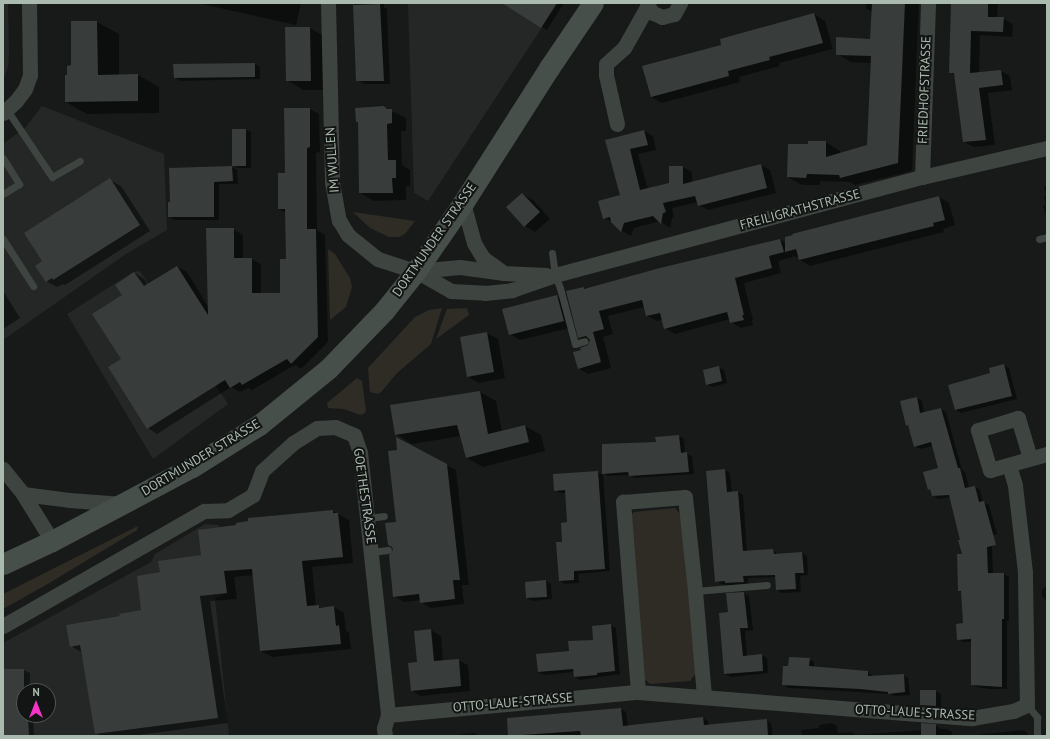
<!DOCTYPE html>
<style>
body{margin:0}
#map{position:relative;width:1050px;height:739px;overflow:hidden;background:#181a19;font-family:"PT Sans",sans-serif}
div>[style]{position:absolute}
.built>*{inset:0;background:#242726}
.green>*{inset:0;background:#2f2c26}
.shadow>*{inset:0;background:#0007}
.building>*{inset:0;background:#383c3a}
.lane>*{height:7px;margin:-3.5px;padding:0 3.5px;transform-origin:3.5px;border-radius:3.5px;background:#3e4440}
.street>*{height:15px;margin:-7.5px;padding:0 7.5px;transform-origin:7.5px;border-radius:7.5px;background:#3e4440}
.secondary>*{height:21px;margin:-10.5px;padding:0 10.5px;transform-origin:10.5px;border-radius:10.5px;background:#474f4a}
span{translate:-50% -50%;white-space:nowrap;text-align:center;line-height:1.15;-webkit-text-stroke:4px #131514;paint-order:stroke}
.street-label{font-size:13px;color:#aabaae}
.frame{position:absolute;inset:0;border:4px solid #aabaae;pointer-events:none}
.north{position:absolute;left:16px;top:683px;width:40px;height:40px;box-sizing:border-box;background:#131514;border:1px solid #4f5752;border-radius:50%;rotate:0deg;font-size:11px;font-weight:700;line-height:16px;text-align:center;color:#aabaae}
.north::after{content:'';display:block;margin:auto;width:14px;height:18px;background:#f535c6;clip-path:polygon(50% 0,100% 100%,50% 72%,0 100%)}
</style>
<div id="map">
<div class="built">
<div style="clip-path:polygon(3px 3px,8px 3px,9px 54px,8px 67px,3px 80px)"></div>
<div style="clip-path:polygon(408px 3px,558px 3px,428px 201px,414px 193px)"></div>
<div style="clip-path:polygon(42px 106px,164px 154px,167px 230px,126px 254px,3px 340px,3px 144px,26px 127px)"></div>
<div style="clip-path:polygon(140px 271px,228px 404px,153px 459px,67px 314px,133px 272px)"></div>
<div style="clip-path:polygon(evenodd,205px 524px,219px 525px,227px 593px,215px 598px,229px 736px,3px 736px,3px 643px,151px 562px,155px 554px,205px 524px,24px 691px,48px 691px,48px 715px,24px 715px,24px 691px)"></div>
</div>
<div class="green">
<div style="clip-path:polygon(353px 212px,415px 221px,405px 234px,399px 237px,389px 237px,370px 228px)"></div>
<div style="clip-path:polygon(328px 249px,335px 254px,350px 278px,352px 287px,346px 307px,330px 320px)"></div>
<div style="clip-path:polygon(442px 308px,431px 344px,397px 373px,382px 391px,378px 394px,370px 392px,368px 368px,415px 317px,429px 310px)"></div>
<div style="clip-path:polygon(467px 308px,469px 315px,436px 339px,447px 309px)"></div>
<div style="clip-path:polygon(357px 378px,362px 381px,366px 410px,365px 413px,361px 415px,343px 409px,328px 408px,327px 403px)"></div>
<div style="clip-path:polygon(675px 508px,682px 516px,696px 673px,690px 681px,650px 684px,641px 676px,627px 520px,634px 512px)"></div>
<div style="clip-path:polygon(138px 526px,137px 530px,46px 585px,3px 609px,3px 594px)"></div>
</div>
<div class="shadow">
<div style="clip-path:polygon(197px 3px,301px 3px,296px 25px)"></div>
<div style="clip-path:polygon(354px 3px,384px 3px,384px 7px,387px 9px,390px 84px,364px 84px,357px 80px)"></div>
<div style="clip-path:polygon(504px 3px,564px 3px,547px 30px)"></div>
<div style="clip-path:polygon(866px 3px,919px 3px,912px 171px,855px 185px,850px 182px,820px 181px,820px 185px,802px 185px,788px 177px,808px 145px,809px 142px,826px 142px,840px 151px,840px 154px,868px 146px,871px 63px,851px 62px,837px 54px,871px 40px,872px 12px,866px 8px)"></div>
<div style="clip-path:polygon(952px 3px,998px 3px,997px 18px,1003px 18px,1013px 24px,1012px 37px,980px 35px,979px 73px,1001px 71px,1010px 76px,1012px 90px,988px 93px,995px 145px,974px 147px,964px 142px,956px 75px,950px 72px)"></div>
<div style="clip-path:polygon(814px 14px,825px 21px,833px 49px,779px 63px,780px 66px,739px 77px,740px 82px,662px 103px,651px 97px)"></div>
<div style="clip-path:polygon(72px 22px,97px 22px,119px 34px,119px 75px,138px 75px,159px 87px,159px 113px,87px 114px,66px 102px,68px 76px,72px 66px)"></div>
<div style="clip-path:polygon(286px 28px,310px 28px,326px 37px,327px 90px,303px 90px,287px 80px)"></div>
<div style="clip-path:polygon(255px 64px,260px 67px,260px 79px,180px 81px,175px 78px)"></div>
<div style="clip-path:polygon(384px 107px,406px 118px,406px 131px,401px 131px,402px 165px,410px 170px,410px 186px,406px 186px,406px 200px,374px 201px,360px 193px,359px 123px,357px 122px)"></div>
<div style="clip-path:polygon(310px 109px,319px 114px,320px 152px,316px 153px,317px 230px,325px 235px,328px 342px,301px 369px,295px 365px,252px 390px,248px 388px,240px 392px,231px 387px,157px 434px,148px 428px,122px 359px,123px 296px,135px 273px,144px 279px,148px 285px,177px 267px,187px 272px,209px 308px,233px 229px,243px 235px,243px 259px,251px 259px,261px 264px,261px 294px,281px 294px,287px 260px,286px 213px,279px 209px,286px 174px)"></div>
<div style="clip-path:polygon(246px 130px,251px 132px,251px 168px,238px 168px,233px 165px)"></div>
<div style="clip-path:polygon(644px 131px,653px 136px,656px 150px,638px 154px,648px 189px,670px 184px,683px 167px,692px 172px,692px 183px,761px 165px,770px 170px,776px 193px,708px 210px,698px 205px,698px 202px,672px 208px,674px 217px,672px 218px,670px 228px,660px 221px,634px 228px,631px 236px,622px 231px,614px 223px,604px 218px,621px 196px,606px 141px)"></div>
<div style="clip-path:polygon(232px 167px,237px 170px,238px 184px,219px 184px,219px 220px,174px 220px,169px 217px,171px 203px,170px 169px)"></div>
<div style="clip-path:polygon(110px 180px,121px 186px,150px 231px,65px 285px,63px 284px,57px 287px,46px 281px,43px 262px)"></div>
<div style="clip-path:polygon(1044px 186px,1047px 186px,1047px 219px,1043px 206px,1046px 205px,1044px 197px,1046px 196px)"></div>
<div style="clip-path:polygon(522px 194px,533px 200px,550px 219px,535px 232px,525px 226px)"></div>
<div style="clip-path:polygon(939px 197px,949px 203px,955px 225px,943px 229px,944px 232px,810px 266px,800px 260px,799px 256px,796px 257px,792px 255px,793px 257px,778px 261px,781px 273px,744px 283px,753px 320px,752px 320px,753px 325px,741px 328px,731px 322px,730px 319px,675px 334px,665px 328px,663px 320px,656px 321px,647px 316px,644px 307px,608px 316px,613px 334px,603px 337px,611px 368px,588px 374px,578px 368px,582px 351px,590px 343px,579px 337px,584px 288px,586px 289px,780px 240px,786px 243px)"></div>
<div style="clip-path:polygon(3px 291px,20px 318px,3px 329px)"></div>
<div style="clip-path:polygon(557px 297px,568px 303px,574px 327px,520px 340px,510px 334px)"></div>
<div style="clip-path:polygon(487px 333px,498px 339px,505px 378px,479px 383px,468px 377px)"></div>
<div style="clip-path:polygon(1004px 365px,1009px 368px,1017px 399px,961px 413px,956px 410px,991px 374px)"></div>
<div style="clip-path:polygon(718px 367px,724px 370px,727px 383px,712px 387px,707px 384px)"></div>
<div style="clip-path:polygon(480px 392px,496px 401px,502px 431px,525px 426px,541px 435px,545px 451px,483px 467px,467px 458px,461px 436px,412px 444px,396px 434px,391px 406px)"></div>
<div style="clip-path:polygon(917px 398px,922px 401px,924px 413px,941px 409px,946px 412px,962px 470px,965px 472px,969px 488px,975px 487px,980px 490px,983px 502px,989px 505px,997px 534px,966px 541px,951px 497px,938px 499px,933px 495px,939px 469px,933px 446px,920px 449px,915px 446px,910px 427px,907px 425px)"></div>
<div style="clip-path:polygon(679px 436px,684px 439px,685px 453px,692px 456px,694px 474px,635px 478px,629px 475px,608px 476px,603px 473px,657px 443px)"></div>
<div style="clip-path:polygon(446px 465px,456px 470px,469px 585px,462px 585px,464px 604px,431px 608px,421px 602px,421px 600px,404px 602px,394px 596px,394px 550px,397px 522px)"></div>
<div style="clip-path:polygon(725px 470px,730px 473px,732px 493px,738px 492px,743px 495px,747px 552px,773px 550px,778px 555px,802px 553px,807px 556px,808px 575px,800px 576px,801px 592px,782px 593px,777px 590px,776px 577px,748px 578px,748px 584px,731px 586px,721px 584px,716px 581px)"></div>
<div style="clip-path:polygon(597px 472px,603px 475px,610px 571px,578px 574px,579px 583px,565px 584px,560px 581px,563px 543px,568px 523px,566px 493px,560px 493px,555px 490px)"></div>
<div style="clip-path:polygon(333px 511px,349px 520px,353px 563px,312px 567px,316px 606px,323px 608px,334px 607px,344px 613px,346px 631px,349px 632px,351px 649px,272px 657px,261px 651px,254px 575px,234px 577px,237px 599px,210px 601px,228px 723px,131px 736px,100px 736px,96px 733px,81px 652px,71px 646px,121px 617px,142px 611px,161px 573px,202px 555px)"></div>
<div style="clip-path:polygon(1046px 541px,1047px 541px,1047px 696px,1047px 601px,1042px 596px,1042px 590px,1047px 586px)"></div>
<div style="clip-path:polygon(992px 545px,993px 574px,1004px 574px,1009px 577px,1009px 621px,1007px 621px,1007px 689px,990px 689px,977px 687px,972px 684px,972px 642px,963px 642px,958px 639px,964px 624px,963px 593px,959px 591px,963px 555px)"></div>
<div style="clip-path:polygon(546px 581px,551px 584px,552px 599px,532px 601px,527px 598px)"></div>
<div style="clip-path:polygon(744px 593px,749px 596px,753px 630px,745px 631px,747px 656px,761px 655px,767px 658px,768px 673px,731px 677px,725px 674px,730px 613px,727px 594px)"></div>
<div style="clip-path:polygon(610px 625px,616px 628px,620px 674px,580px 680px,575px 677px,574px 672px,544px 675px,538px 672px,570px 652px,594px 641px)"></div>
<div style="clip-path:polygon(431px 630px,441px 636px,443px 661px,458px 660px,468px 665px,470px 691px,421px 696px,412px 691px,418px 663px,415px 632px)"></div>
<div style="clip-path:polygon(809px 659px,814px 662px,814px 667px,868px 672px,873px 676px,903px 675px,908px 678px,910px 695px,894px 696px,891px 694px,789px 688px,784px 685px)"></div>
<div style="clip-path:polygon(3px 670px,23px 670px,30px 673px,30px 691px,24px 691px,24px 715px,33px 717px,34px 736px,3px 736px)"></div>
<div style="clip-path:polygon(935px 691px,941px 694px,941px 708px,926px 707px,921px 704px)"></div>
<div style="clip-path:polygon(621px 709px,626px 712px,628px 726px,703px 718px,708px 721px,709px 725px,766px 720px,771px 723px,773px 736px,509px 736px,508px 719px)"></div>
<div style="clip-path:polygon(832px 723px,837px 726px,838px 733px,851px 732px,856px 735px,922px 730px,935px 725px,941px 729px,947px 729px,952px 732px,953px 736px,802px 736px,801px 730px,819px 728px,819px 725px)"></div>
<div style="clip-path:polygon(1023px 730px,1028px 733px,1028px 736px,967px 736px)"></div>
<div style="clip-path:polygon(475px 733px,479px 736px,446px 736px)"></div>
</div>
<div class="building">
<div style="clip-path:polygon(502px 3px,557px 3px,541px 28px)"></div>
<div style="clip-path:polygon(872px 3px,905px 3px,898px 163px,840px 178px,839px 175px,807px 174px,806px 178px,787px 177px,788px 144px,808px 144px,808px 141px,826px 141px,826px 157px,867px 145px,871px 56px,836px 55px,836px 37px,870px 39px)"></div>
<div style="clip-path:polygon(951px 3px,988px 3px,988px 17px,1004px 17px,1003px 32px,971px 31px,970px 73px,1001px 70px,1003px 85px,979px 88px,986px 140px,963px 142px,954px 73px,949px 73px)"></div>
<div style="clip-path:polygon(380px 4px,384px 81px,356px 81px,353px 5px)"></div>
<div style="clip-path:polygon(814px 13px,823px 43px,769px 57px,770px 60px,728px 71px,729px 76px,651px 97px,642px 66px,721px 45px,720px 39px)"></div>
<div style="clip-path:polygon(71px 21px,97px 21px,98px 75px,138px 74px,138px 101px,65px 102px,65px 75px,67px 75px,67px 66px,71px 65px)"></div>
<div style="clip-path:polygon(285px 27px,310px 27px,311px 81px,286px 81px)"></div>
<div style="clip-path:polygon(255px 63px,255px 77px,174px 78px,173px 64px)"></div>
<div style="clip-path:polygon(384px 106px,387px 109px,392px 109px,392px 123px,387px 124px,388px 160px,396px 160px,396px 178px,392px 178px,393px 193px,359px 193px,358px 122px,356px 122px,355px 108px)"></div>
<div style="clip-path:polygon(284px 108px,310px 108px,310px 147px,307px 148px,307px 229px,316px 229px,318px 337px,291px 364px,287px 359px,242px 385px,240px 382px,230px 388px,225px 380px,147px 429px,108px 367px,121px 359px,92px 314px,122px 295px,115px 285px,134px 272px,144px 286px,177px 266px,208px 315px,206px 228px,234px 228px,234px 258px,252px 258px,252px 293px,280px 293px,280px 259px,286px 259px,285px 209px,278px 209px,278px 173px,285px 173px)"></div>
<div style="clip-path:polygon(232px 129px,246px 129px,246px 166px,232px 166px)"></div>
<div style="clip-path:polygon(644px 130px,648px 145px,630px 149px,640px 190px,669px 183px,669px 166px,683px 166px,683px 184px,761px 164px,767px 188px,698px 206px,695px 196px,663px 203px,666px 212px,663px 213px,661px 224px,653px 216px,624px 223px,621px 232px,611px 222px,610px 217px,603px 219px,598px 201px,620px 195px,605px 140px)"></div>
<div style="clip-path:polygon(232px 166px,233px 181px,214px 182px,214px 217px,168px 217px,168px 202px,170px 202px,169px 168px)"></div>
<div style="clip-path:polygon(110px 178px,140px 225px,53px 280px,52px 278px,46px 282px,35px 266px,42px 261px,24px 233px)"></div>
<div style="clip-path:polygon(522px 193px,540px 212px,524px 227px,506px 207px)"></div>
<div style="clip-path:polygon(939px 196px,945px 220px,933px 223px,934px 226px,799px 260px,796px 249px,785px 252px,785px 237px,793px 235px,792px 234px)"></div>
<div style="clip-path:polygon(780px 239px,784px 252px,769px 256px,772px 268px,735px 278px,744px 315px,742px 315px,744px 320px,730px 323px,727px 312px,664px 329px,660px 313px,646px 316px,642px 300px,599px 311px,604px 329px,593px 332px,601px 362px,578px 369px,573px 352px,581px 350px,580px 348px,588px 345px,590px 340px,586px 336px,578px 338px,566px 291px,584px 287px,584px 289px,660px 268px)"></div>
<div style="clip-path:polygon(557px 295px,564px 321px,509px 335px,502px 309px)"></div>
<div style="clip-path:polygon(487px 332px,494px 372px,467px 377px,460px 337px)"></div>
<div style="clip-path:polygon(1004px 364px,1012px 396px,955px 410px,948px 385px,990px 373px,989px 368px)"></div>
<div style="clip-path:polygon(719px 366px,722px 381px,706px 385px,703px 370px)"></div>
<div style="clip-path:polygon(480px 391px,488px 434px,525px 425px,529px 442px,466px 458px,457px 425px,395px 435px,390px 405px)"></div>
<div style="clip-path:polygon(917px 397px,920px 413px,941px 408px,958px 468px,960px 468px,965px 488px,975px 486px,979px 502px,984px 501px,996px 545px,987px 547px,988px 573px,1004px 573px,1004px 619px,1002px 619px,1002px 687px,971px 685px,971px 639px,957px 640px,956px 624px,963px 623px,961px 591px,958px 591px,957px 554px,962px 554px,958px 540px,960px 540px,949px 495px,932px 496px,930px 489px,928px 490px,923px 472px,938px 468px,931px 442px,914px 447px,908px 425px,906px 426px,900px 401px)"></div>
<div style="clip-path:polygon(679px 435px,681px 453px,687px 452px,689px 472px,629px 476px,628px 472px,602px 474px,602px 444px,656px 442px,655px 437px)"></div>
<div style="clip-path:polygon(396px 437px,447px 464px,460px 580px,453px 580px,455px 599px,420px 603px,419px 594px,393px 597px,389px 555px,393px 550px,392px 547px,388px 545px,385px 523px,396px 522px,388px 451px,397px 450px)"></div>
<div style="clip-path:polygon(725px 469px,727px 492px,738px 491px,743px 551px,773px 549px,774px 554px,802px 552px,804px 573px,795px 573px,796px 589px,776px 590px,775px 575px,743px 576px,744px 582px,725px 583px,725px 581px,715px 582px,706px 471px)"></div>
<div style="clip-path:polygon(598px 471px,605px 569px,574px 571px,574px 580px,559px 581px,556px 542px,562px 542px,561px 523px,567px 522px,565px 490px,554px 491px,553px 474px)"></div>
<div style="clip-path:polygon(333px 510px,333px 513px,338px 513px,343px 557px,302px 561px,307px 606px,319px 605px,319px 608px,334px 606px,336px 626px,339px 625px,341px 644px,260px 651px,252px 569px,224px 571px,227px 593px,200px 596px,218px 718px,95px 734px,80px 645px,70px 647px,66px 625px,120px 616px,119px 614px,141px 610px,137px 576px,160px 572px,158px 561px,201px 555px,198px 530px,236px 525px,236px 523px,248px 521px,248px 518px)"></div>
<div style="clip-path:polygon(546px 580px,547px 597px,526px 598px,525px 582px)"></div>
<div style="clip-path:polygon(744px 592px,748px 628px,740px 628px,743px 656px,762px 654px,763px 671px,724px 674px,719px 613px,728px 612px,726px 593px)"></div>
<div style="clip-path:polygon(611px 624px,615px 671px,597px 673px,597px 675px,574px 677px,573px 669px,538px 672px,536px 654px,569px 651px,568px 641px,593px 640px,592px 626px)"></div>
<div style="clip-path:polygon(431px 629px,434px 661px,459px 659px,461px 686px,411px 691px,408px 663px,417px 662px,414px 631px)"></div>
<div style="clip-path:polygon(789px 657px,810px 658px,809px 666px,868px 671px,868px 676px,904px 674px,905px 692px,888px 694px,888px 692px,860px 689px,782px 685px,783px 666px,788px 666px)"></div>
<div style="clip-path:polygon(3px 669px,24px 669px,24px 715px,28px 715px,29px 736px,3px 736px)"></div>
<div style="clip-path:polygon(920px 690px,936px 690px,936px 706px,920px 705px)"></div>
<div style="clip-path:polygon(621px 708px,623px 726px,703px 717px,704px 725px,767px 719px,768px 736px,581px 736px,580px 731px,508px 736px,507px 718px)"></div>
<div style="clip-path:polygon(921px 723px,936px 724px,936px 736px,921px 736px)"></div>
</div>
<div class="lane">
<div style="left:7px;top:110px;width:81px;rotate:56.1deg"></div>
<div style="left:52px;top:177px;width:32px;rotate:-30deg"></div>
<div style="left:3px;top:158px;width:31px;rotate:58deg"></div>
<div style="left:19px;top:184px;width:19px;rotate:148deg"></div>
<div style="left:3px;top:239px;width:56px;rotate:57.4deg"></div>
<div style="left:1039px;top:239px;width:8px;rotate:-14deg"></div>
<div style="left:552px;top:253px;width:22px;rotate:82deg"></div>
<div style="left:555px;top:275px;width:14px;rotate:69deg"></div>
<div style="left:560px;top:288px;width:58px;rotate:75deg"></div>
<div style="left:575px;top:344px;width:10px;rotate:-17deg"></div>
<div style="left:368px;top:518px;width:16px;rotate:-7deg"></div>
<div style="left:372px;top:552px;width:16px;rotate:-7deg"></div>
<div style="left:695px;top:591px;width:72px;rotate:-4.8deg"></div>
<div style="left:1027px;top:705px;width:16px;rotate:50deg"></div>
<div style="left:1037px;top:717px;width:19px;rotate:90deg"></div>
</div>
<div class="street">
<div style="left:328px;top:3px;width:179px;rotate:88.7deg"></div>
<div style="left:332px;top:182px;width:39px;rotate:80deg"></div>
<div style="left:339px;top:220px;width:17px;rotate:59deg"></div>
<div style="left:348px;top:235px;width:38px;rotate:39deg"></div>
<div style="left:378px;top:259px;width:40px;rotate:18deg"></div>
<div style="left:416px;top:271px;width:40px;rotate:29.7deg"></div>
<div style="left:451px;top:291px;width:34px;rotate:3deg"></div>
<div style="left:485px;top:293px;width:27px;rotate:-6deg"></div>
<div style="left:512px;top:290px;width:46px;rotate:-19.2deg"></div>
<div style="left:555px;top:275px;width:380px;rotate:-15deg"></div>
<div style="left:922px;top:177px;width:128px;rotate:-13.1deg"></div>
<div style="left:647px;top:3px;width:10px;rotate:66deg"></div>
<div style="left:651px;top:12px;width:12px;rotate:24deg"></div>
<div style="left:662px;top:17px;width:12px;rotate:-14deg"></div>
<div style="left:674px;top:14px;width:13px;rotate:-61deg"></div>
<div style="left:3px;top:113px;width:18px;rotate:-43deg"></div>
<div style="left:16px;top:101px;width:15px;rotate:-53deg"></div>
<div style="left:25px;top:89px;width:15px;rotate:-70deg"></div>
<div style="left:30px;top:75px;width:72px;rotate:-90.8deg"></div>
<div style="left:617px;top:124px;width:50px;rotate:-102.7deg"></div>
<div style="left:606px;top:75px;width:11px;rotate:-90deg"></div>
<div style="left:606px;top:64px;width:24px;rotate:-42deg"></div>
<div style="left:624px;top:48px;width:47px;rotate:-60.7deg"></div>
<div style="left:922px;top:177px;width:174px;rotate:-88deg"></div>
<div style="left:463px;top:203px;width:41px;rotate:74.6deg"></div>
<div style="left:474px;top:243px;width:17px;rotate:59deg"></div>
<div style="left:483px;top:258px;width:22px;rotate:36deg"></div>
<div style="left:416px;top:271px;width:44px;rotate:-5.2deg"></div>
<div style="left:460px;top:267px;width:43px;rotate:7.9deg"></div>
<div style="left:503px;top:273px;width:43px;rotate:2.7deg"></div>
<div style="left:1030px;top:458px;width:42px;rotate:-106.7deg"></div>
<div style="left:1018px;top:418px;width:42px;rotate:163.3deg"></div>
<div style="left:978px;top:430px;width:42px;rotate:73.3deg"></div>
<div style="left:990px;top:470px;width:59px;rotate:-15.7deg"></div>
<div style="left:3px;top:469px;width:32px;rotate:51deg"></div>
<div style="left:23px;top:494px;width:55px;rotate:58.3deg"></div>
<div style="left:23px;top:494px;width:46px;rotate:7.4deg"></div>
<div style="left:69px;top:500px;width:54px;rotate:4.2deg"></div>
<div style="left:3px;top:626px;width:232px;rotate:-29.8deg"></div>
<div style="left:204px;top:511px;width:24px;rotate:-2deg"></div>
<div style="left:228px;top:510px;width:29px;rotate:-31deg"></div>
<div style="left:253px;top:495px;width:26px;rotate:-69deg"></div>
<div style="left:262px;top:471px;width:42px;rotate:-42.1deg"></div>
<div style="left:293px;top:443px;width:28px;rotate:-32deg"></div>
<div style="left:317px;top:428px;width:18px;rotate:-3deg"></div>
<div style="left:335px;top:427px;width:21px;rotate:23deg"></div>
<div style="left:354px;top:435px;width:18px;rotate:71deg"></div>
<div style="left:360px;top:452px;width:264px;rotate:83.9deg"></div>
<div style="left:388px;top:715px;width:14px;rotate:107deg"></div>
<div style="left:384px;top:728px;width:8px;rotate:83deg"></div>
<div style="left:638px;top:692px;width:191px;rotate:-94.5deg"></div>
<div style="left:623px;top:502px;width:62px;rotate:-4.6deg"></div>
<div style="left:685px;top:497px;width:95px;rotate:83.9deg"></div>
<div style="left:695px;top:591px;width:106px;rotate:85.1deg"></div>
<div style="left:388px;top:715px;width:251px;rotate:-5.3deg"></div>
<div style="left:638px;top:692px;width:335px;rotate:4.5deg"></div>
<div style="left:972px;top:718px;width:42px;rotate:-9.7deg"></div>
<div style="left:1013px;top:711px;width:15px;rotate:-23deg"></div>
<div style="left:1027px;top:705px;width:133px;rotate:-90.9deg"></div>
<div style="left:1025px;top:572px;width:88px;rotate:-96.6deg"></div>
<div style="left:1015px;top:485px;width:21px;rotate:-107deg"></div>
</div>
<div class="secondary">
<div style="left:3px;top:564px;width:54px;rotate:-25.1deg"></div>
<div style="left:52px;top:541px;width:158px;rotate:-27.9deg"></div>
<div style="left:192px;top:467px;width:79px;rotate:-32.1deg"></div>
<div style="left:259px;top:425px;width:89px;rotate:-39.1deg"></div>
<div style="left:328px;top:369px;width:81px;rotate:-46deg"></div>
<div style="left:384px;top:311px;width:51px;rotate:-51.3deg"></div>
<div style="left:416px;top:271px;width:83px;rotate:-55.3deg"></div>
<div style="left:463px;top:203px;width:160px;rotate:-57.5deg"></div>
<div style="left:549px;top:68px;width:78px;rotate:-55.9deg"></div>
</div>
<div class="street-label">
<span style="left:925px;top:90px;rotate:-88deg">FRIEDHOFSTRASSE</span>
<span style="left:333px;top:160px;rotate:-94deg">IM WULLEN</span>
<span style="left:800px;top:210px;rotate:-15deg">FREILIGRATHSTRASSE</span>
<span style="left:435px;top:240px;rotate:-55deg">DORTMUNDER STRASSE</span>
<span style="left:201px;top:458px;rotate:-31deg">DORTMUNDER STRASSE</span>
<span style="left:364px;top:496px;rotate:82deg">GOETHESTRASSE</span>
<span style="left:513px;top:703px;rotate:-5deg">OTTO-LAUE-STRASSE</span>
<span style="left:915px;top:713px;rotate:3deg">OTTO-LAUE-STRASSE</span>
</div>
<div class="frame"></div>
<div class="north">N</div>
</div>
